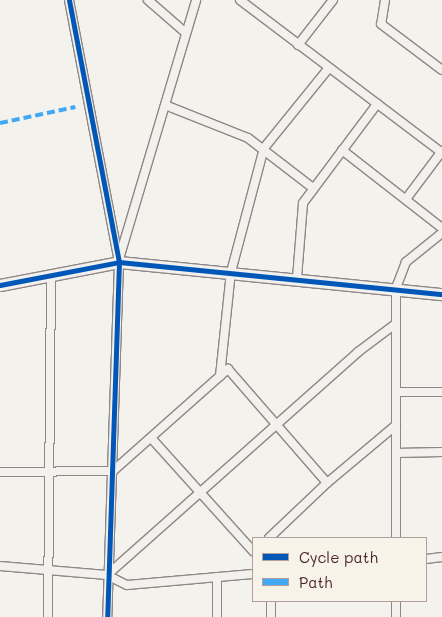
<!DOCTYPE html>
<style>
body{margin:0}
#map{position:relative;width:442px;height:617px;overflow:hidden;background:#f4f2ec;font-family:Mali,sans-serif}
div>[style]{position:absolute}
.roads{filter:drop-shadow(1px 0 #8f8685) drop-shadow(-1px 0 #8f8685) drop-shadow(0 1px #8f8685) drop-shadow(0 -1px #8f8685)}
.street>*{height:8px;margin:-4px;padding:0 4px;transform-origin:4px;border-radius:4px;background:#f2f1ed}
.secondary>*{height:11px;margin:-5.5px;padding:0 5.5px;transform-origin:5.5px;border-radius:5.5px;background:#f2f1ed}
.quiet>*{height:4px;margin-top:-2px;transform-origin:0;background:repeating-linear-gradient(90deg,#3fa9f5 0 8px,transparent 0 12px)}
.cycleway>*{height:5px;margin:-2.5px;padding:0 2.5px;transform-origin:2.5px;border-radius:2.5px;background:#0057b8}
span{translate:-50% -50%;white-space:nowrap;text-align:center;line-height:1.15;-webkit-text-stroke:4.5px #f7f3e8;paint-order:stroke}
.legend{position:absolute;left:252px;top:537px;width:175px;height:65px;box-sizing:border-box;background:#f7f3e8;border:1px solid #b29e9c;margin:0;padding:6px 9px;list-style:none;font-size:15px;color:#4a1f2b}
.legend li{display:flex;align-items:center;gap:10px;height:25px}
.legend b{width:25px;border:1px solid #b29e9c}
</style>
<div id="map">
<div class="roads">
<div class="street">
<div style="left:69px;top:0;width:267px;rotate:79.2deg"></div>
<div style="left:119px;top:262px;width:355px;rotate:91.9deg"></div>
<div style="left:148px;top:0;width:50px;rotate:41deg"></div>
<div style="left:240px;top:0;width:253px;rotate:37.1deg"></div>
<div style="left:385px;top:0;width:24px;rotate:99deg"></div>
<div style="left:381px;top:24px;width:76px;rotate:37deg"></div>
<div style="left:298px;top:45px;width:57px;rotate:-52.1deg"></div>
<div style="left:165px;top:105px;width:89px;rotate:21.7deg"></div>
<div style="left:248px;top:138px;width:82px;rotate:37.6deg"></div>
<div style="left:342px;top:150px;width:127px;rotate:38deg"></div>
<div style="left:406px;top:199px;width:60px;rotate:-53.1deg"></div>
<div style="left:119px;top:259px;width:270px;rotate:-73.4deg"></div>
<div style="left:297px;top:278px;width:75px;rotate:-85.4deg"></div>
<div style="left:303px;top:203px;width:124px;rotate:-53.2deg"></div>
<div style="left:220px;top:376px;width:105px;rotate:-84deg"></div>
<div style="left:231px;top:272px;width:128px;rotate:-75.1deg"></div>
<div style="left:264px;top:148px;width:102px;rotate:-51deg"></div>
<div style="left:396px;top:392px;width:46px"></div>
<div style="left:152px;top:439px;width:151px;rotate:48deg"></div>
<div style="left:396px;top:453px;width:46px;rotate:-1.2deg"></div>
<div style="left:0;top:472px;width:113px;rotate:-0.5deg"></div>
<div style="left:113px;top:471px;width:154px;rotate:-41.6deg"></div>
<div style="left:228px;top:369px;width:151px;rotate:49deg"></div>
<div style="left:269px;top:538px;width:80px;rotate:-43.5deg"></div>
<div style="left:327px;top:483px;width:90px;rotate:-40deg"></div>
<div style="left:396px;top:538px;width:250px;rotate:-90deg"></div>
<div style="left:396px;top:288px;width:28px;rotate:-69deg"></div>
<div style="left:406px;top:262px;width:46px;rotate:-38.9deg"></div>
<div style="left:426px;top:559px;width:16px;rotate:-7deg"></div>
<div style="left:0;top:566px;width:107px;rotate:4.8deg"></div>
<div style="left:107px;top:575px;width:22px;rotate:27deg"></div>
<div style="left:127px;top:585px;width:126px;rotate:-5deg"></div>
<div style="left:107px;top:575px;width:336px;rotate:-41.6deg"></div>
<div style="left:358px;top:352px;width:45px;rotate:-36.9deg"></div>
<div style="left:217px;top:577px;width:40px;rotate:90deg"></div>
<div style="left:271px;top:601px;width:16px;rotate:90deg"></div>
<div style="left:396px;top:601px;width:16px;rotate:90deg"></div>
<div style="left:48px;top:617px;width:342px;rotate:-89.5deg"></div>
</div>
<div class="secondary">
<div style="left:0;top:285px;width:121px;rotate:-10.9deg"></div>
<div style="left:119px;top:262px;width:325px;rotate:5.7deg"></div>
</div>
</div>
<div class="quiet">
<div style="left:0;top:123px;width:77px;rotate:-12deg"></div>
</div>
<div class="cycleway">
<div style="left:69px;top:0;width:267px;rotate:79.2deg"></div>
<div style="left:119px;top:262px;width:355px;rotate:91.9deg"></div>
<div style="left:0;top:285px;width:121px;rotate:-10.9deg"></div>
<div style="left:119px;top:262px;width:325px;rotate:5.7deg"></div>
</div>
<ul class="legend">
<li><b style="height:6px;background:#0057b8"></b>Cycle path</li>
<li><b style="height:6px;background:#3fa9f5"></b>Path</li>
</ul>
</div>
